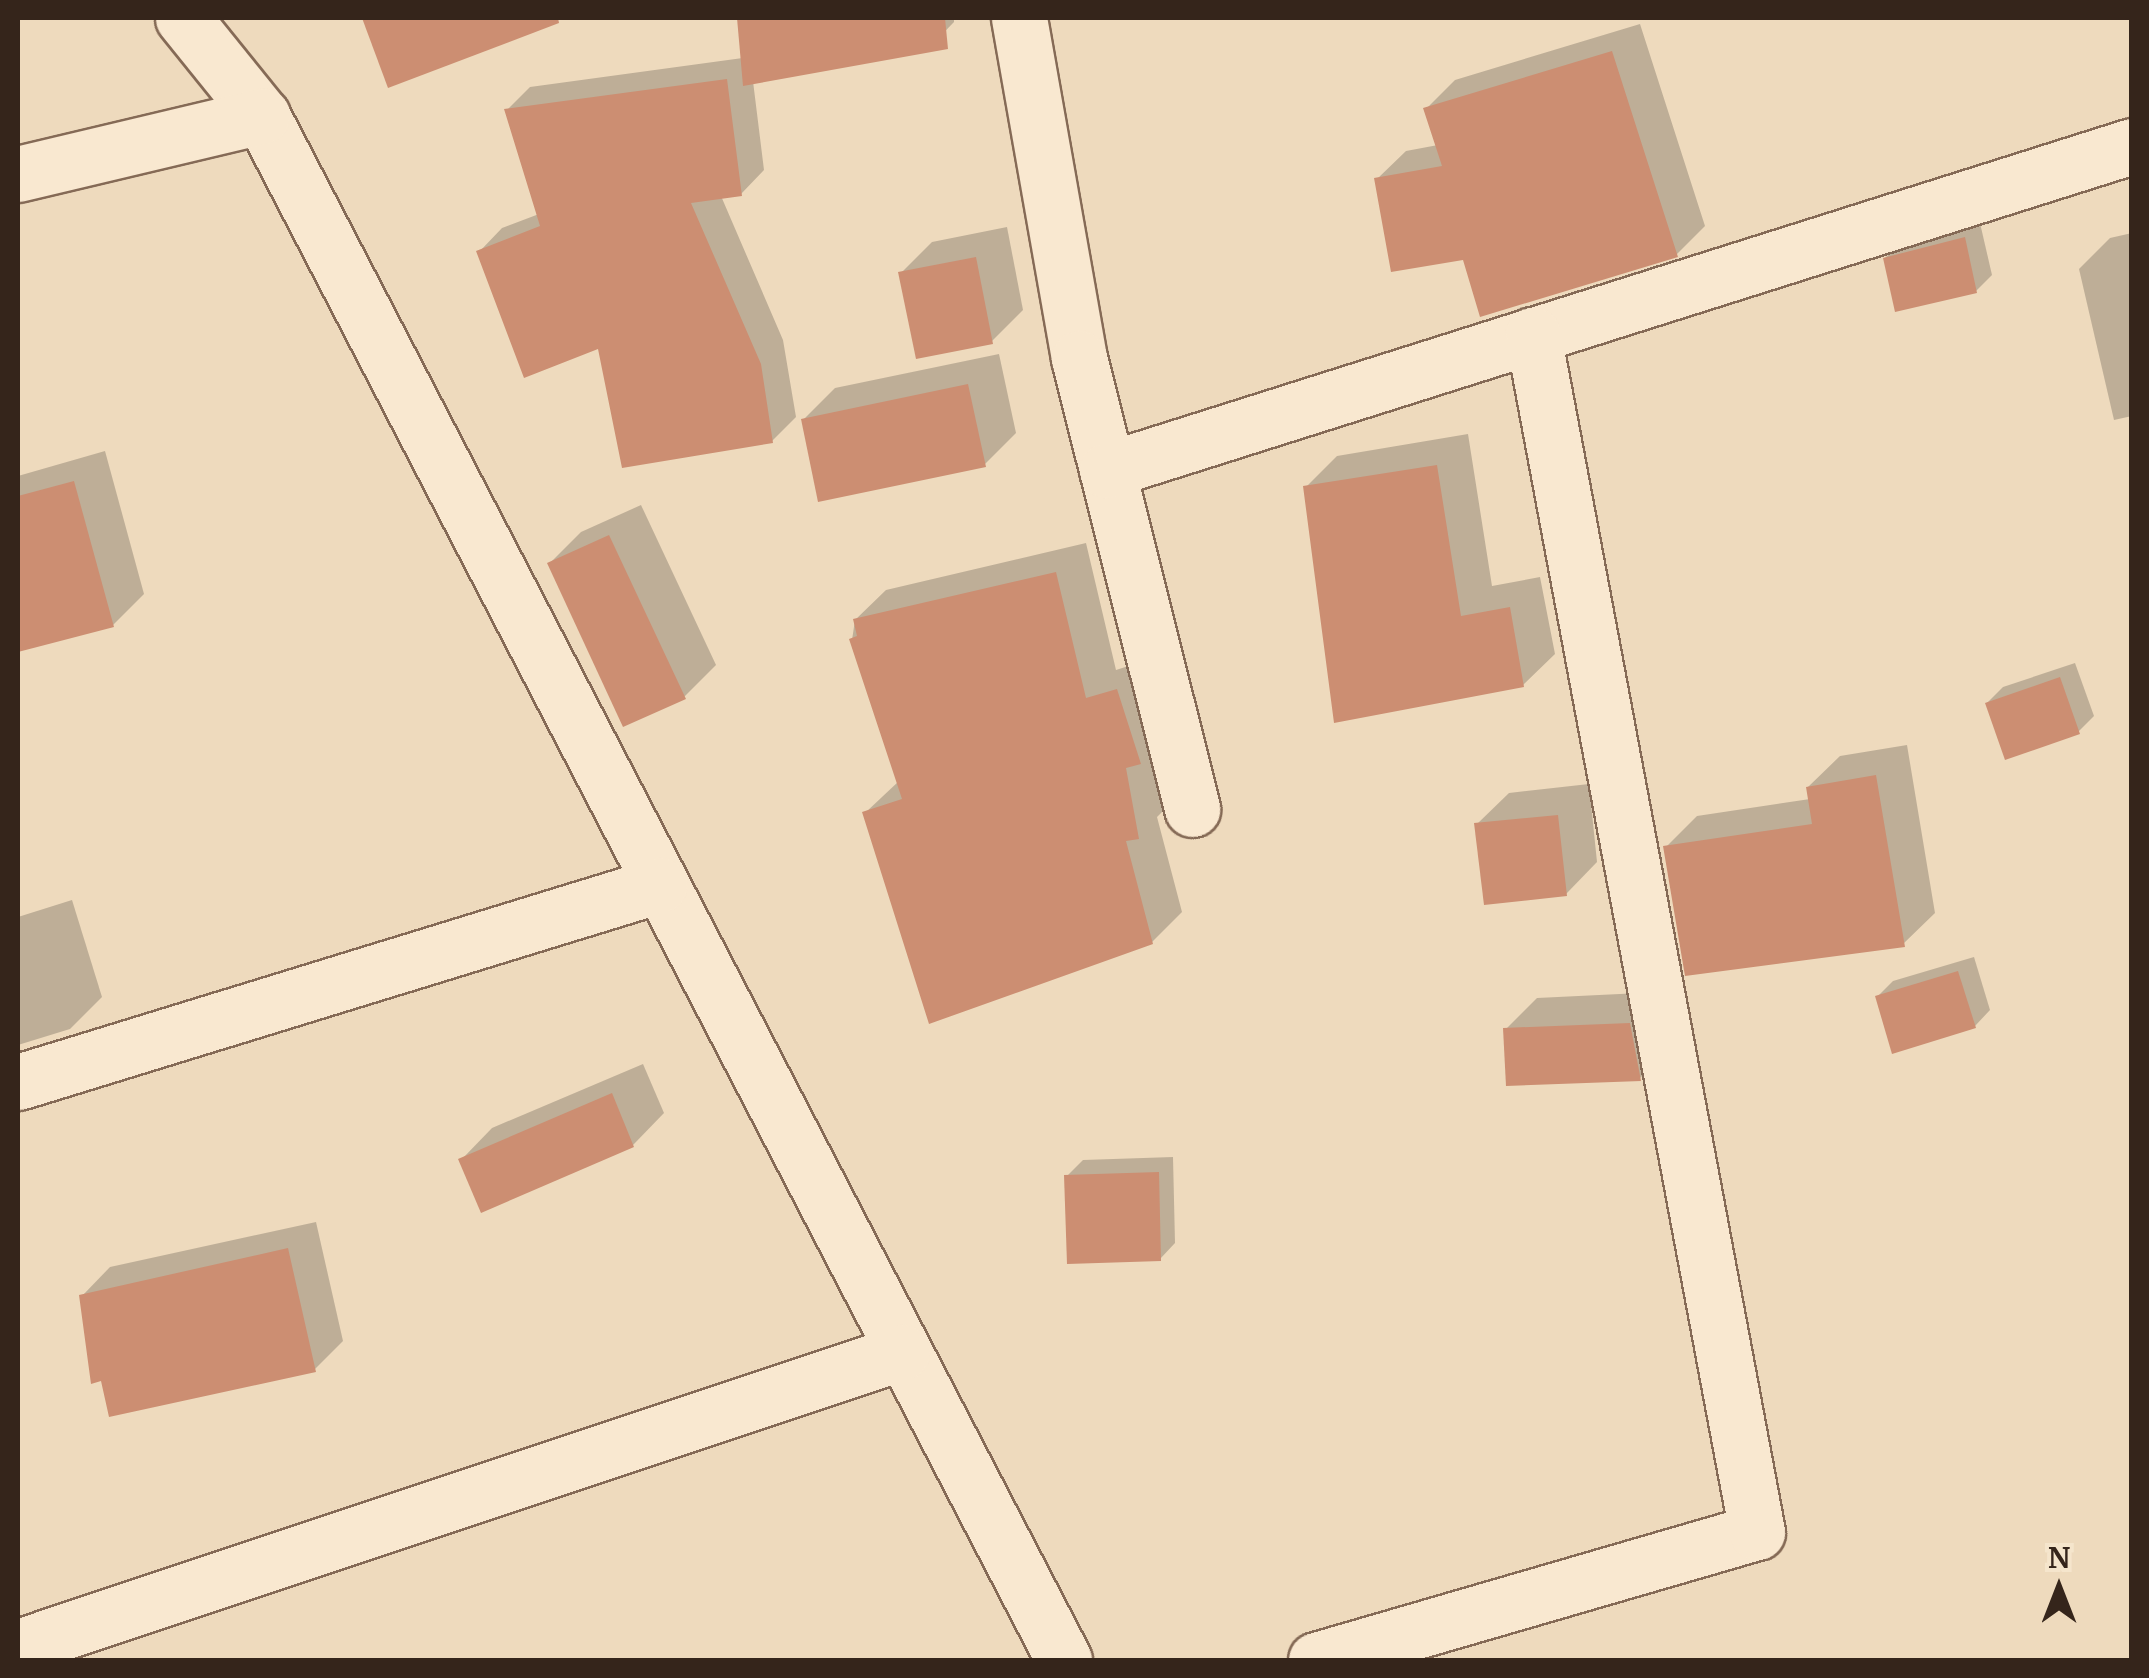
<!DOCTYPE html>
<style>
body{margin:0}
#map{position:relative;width:2149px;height:1678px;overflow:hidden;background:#eedabd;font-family:Merriweather,serif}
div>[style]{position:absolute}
.shadow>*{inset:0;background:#0003}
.building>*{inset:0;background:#cc8e72}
.roads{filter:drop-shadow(2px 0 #856a56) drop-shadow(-2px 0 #856a56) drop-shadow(0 2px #856a56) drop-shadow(0 -2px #856a56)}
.minor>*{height:55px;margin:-27.5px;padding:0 27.5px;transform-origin:27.5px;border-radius:27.5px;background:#f9e8d0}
span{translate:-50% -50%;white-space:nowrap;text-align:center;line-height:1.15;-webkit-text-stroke:9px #f5e5cc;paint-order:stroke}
.frame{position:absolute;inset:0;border:20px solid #35251b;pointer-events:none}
.north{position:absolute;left:2009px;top:1538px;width:100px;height:100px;-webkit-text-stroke:8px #f5e5cc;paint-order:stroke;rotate:0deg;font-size:28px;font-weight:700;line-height:40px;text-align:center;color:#35251b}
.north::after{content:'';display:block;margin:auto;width:35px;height:45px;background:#35251b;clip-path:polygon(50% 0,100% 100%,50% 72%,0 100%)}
</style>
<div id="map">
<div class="shadow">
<div style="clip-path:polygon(796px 18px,954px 18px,954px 22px,927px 50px,806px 72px)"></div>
<div style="clip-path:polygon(1640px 24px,1705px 226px,1676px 255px,1465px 257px,1377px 179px,1406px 151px,1438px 145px,1426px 109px,1455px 80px)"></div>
<div style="clip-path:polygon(750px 57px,764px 170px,741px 194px,721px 196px,783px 340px,796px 417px,772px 441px,600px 346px,479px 252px,502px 228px,539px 214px,507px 110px,530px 87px)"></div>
<div style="clip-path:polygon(1980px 223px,1992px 275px,1976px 291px,1885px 258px,1901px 243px)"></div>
<div style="clip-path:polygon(1007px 227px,1023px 310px,992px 341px,901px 273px,932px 242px)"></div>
<div style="clip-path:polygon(2132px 233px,2132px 416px,2114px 420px,2079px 269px,2110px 238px)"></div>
<div style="clip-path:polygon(999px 354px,1016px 433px,984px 465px,803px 420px,835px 388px)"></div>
<div style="clip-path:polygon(1468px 434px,1492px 586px,1540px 577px,1555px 654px,1523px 685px,1306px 487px,1337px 456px)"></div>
<div style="clip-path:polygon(105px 451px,144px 594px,113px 625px,26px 647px,18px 476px)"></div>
<div style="clip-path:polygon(641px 505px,716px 665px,684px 697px,550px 563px,581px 532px)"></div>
<div style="clip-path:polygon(1086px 543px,1116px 670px,1147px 660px,1168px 806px,1157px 817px,1182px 912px,1152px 942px,865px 813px,899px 781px,852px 640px,855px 620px,886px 590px)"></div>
<div style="clip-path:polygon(2075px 663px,2094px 716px,2078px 732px,1987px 703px,2003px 687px)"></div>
<div style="clip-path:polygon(1907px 745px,1935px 913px,1903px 944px,1666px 847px,1697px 816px,1810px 799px,1808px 787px,1840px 756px)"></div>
<div style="clip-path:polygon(1589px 784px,1597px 862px,1566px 894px,1477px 824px,1509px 793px)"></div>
<div style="clip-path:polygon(72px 900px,102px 997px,70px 1029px,18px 1045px,18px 917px)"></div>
<div style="clip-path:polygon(1974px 957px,1990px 1010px,1975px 1026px,1877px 997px,1893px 981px)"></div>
<div style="clip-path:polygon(1661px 992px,1671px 1047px,1640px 1078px,1506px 1029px,1537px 998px)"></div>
<div style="clip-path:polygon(643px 1064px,664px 1113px,633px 1145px,461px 1160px,492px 1128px)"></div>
<div style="clip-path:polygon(1173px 1157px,1175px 1243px,1160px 1259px,1067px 1176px,1083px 1160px)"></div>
<div style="clip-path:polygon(316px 1222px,343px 1341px,314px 1370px,82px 1296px,110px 1267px)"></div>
</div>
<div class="building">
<div style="clip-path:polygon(362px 18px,558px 18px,559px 23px,388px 88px)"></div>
<div style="clip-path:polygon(737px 18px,945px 18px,948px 49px,743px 86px)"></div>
<div style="clip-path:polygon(1612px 51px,1678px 257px,1480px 317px,1463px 260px,1391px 272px,1374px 178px,1442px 166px,1423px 108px)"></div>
<div style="clip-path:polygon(727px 79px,742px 196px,691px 203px,761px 364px,773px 443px,622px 468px,598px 349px,524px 378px,476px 251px,540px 226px,504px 109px)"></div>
<div style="clip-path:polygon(1965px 237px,1977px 293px,1895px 312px,1883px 258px)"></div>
<div style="clip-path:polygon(976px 257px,993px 344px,916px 359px,898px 272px)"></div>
<div style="clip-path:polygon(968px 384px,986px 467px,818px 502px,801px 419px)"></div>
<div style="clip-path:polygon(1437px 465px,1461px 616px,1510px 607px,1524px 687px,1334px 723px,1303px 486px)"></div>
<div style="clip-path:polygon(74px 481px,114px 627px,18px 652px,18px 496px)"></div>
<div style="clip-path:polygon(609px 535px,686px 699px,623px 727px,547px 563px)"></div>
<div style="clip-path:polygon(1056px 572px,1086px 698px,1117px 689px,1141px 764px,1126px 768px,1139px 839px,1126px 841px,1153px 944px,929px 1024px,862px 812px,902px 799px,849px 639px,857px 636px,853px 619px)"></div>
<div style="clip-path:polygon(2060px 677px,2080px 734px,2005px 760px,1985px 703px)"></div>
<div style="clip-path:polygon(1876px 775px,1905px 947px,1685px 976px,1663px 846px,1812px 824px,1806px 787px)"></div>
<div style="clip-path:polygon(1558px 815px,1567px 896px,1484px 905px,1474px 823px)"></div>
<div style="clip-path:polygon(1958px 971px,1976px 1028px,1892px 1054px,1875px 996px)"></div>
<div style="clip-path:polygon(1630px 1023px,1641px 1081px,1506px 1086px,1503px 1028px)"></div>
<div style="clip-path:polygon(612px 1093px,634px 1147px,481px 1213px,458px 1159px)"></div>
<div style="clip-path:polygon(1159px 1172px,1161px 1261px,1067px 1264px,1064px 1175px)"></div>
<div style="clip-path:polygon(288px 1248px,316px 1372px,109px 1417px,101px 1381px,91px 1384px,79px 1295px)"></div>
</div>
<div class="roads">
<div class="minor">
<div style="left:183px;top:18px;width:126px;rotate:51.1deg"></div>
<div style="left:262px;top:116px;width:1740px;rotate:62.55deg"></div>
<div style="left:1019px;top:18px;width:345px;rotate:80deg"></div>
<div style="left:1079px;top:358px;width:465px;rotate:75.9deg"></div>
<div style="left:18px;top:174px;width:251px;rotate:-13.4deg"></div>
<div style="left:1107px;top:470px;width:1075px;rotate:-17.54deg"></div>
<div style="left:18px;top:1082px;width:671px;rotate:-17.08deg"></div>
<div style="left:18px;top:1647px;width:932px;rotate:-18.45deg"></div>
<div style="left:1316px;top:1660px;width:459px;rotate:-16.2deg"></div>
<div style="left:1757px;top:1532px;width:1218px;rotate:-100.6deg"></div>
</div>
</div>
<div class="frame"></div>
<div class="north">N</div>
</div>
